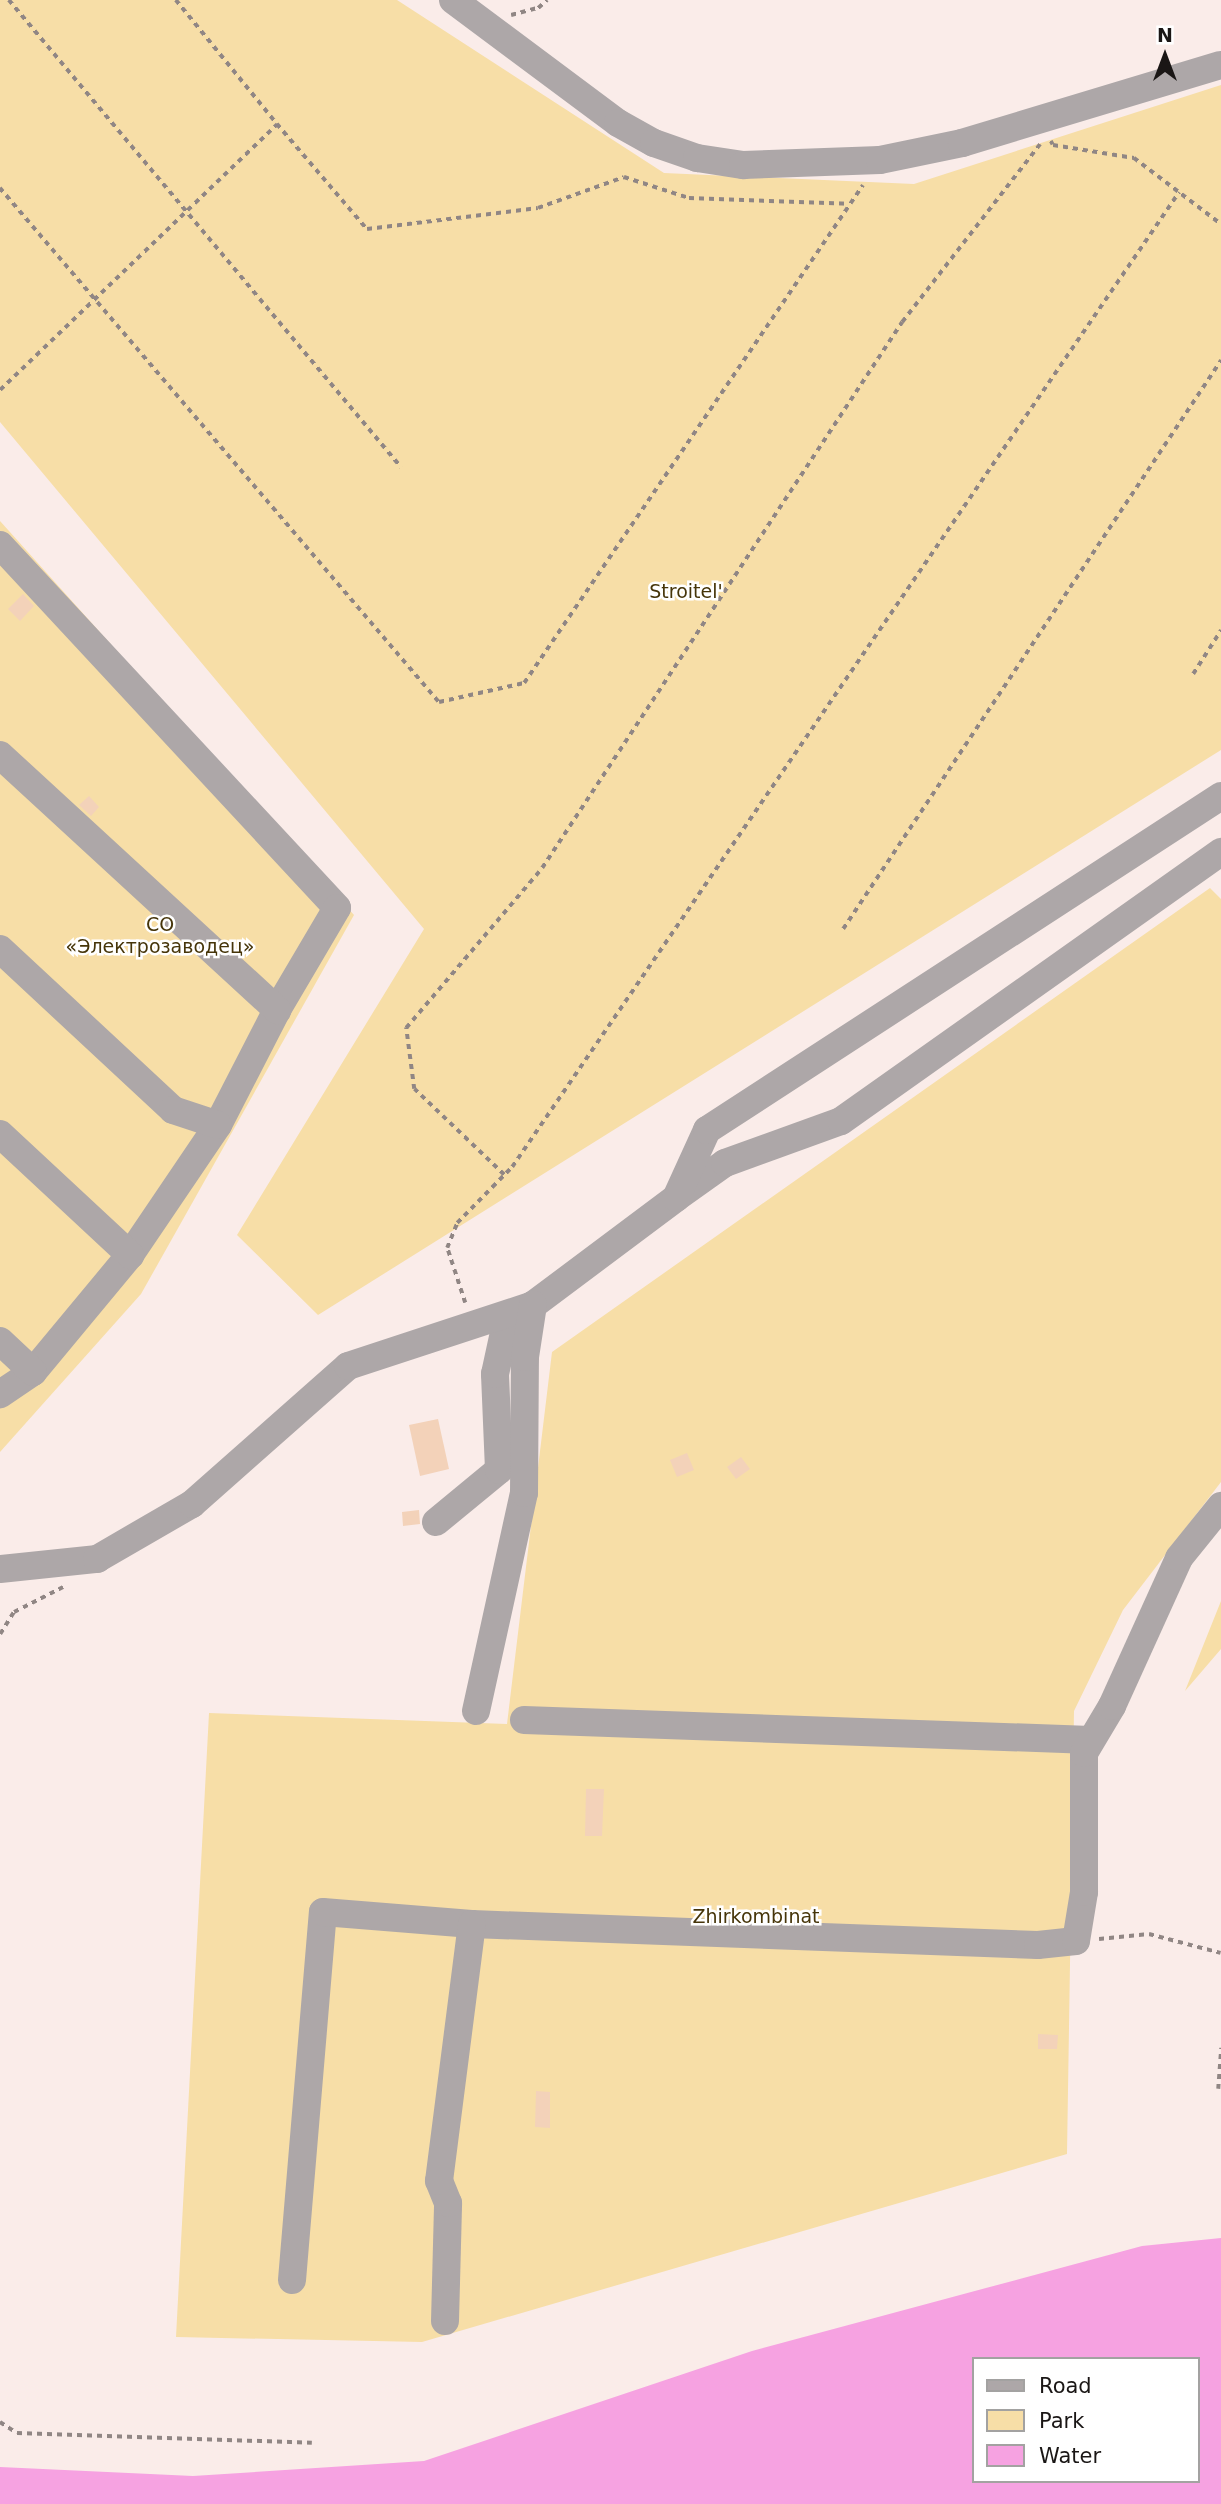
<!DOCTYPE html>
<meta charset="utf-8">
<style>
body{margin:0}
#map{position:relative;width:1221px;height:2504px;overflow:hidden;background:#faece9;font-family:"DejaVu Sans",sans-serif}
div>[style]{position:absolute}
.green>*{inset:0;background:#f7dea7}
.water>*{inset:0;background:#f6a2e1}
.building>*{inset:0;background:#f3d2b9}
.path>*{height:3.5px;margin-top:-1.75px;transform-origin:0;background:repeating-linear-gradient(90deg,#908684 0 5px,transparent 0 10px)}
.minor>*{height:28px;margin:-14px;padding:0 14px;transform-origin:14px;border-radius:14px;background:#ada7a8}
span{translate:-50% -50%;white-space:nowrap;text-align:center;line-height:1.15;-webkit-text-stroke:5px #fff;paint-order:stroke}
.park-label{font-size:19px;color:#463509}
.legend{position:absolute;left:972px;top:2357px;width:228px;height:126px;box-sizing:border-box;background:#fff;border:2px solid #a3a2a1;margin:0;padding:9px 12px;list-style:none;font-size:21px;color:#1a1615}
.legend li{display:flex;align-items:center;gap:14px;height:35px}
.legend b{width:35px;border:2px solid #a3a2a1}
.north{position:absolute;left:1130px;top:21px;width:70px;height:70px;-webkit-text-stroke:5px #fff;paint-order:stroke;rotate:0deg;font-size:19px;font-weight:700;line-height:28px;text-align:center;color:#1a1615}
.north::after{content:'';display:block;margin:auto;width:24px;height:32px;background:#1a1615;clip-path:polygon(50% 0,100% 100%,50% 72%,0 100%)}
</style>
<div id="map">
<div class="green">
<div style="clip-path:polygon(0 0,397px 0,664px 173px,914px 184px,1221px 85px,1221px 750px,318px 1315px,237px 1235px,424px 929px,0 422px)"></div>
<div style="clip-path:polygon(0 521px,354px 915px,141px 1294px,0 1452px)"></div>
<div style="clip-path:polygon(1210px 888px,1221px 899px,1221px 1482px,1123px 1610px,1074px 1711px,1067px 2154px,422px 2342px,176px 2337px,209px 1713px,507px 1724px,552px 1352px)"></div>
<div style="clip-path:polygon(1221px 1601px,1221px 1649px,1185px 1691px)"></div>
</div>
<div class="water">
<div style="clip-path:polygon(evenodd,1221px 2238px,1221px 2504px,0 2504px,0 2467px,193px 2476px,424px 2461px,752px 2351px,1142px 2246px,1221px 2238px,974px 2359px,1198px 2359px,1198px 2481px,974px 2481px,974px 2359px)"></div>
</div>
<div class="building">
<div style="clip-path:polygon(23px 594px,34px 606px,20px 621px,8px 609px)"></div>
<div style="clip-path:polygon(89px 796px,99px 807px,91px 816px,79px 805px)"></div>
<div style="clip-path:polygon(438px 1419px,449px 1469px,420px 1476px,409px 1425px)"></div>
<div style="clip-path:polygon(687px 1453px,694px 1470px,677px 1477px,670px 1460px)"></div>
<div style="clip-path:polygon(741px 1457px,750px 1469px,736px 1479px,727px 1467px)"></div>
<div style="clip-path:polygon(419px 1510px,420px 1524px,403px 1526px,402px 1512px)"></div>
<div style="clip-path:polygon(586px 1789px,604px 1789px,602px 1836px,585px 1836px)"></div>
<div style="clip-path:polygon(1038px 2034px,1058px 2035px,1057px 2049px,1038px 2049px)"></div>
<div style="clip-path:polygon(536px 2091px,550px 2092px,550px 2128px,535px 2127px)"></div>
</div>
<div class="path">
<div style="left:9px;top:0;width:610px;rotate:49.99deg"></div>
<div style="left:176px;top:0;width:160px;rotate:50.8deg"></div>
<div style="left:511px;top:15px;width:28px;rotate:-15deg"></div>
<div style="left:538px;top:8px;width:12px;rotate:-42deg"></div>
<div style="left:1051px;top:141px;width:4px;rotate:63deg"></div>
<div style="left:1053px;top:145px;width:82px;rotate:9.1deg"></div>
<div style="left:1134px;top:158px;width:109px;rotate:37.2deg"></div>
<div style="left:0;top:188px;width:676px;rotate:49.5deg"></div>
<div style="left:439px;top:702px;width:87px;rotate:-12.6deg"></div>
<div style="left:524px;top:683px;width:602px;rotate:-55.76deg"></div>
<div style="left:0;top:390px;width:384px;rotate:-43.8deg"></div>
<div style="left:277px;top:124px;width:138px;rotate:49.4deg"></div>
<div style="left:367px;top:229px;width:172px;rotate:-7deg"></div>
<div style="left:538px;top:208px;width:91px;rotate:-19.8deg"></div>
<div style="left:624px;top:177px;width:68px;rotate:17.9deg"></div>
<div style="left:689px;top:198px;width:160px;rotate:2.1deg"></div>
<div style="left:1193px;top:674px;width:52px;rotate:-57.5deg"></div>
<div style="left:843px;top:929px;width:683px;rotate:-56.4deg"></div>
<div style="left:504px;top:1175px;width:124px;rotate:-136.3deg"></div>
<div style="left:414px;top:1089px;width:62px;rotate:-97.5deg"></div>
<div style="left:406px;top:1028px;width:210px;rotate:-49.6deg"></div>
<div style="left:542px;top:868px;width:654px;rotate:-56.6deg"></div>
<div style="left:902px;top:322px;width:225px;rotate:-52.2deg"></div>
<div style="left:465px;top:1303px;width:58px;rotate:-108.1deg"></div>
<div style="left:447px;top:1248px;width:27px;rotate:-68deg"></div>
<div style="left:457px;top:1223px;width:78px;rotate:-45.5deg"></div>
<div style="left:512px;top:1167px;width:1181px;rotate:-55.62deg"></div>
<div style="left:0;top:1634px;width:26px;rotate:-58deg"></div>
<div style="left:14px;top:1612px;width:55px;rotate:-27deg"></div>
<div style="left:1099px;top:1939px;width:50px;rotate:-5.7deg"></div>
<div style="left:1149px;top:1934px;width:74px;rotate:14.8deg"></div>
<div style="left:1218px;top:2089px;width:41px;rotate:-85.8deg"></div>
<div style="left:0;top:2422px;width:20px;rotate:33deg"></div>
<div style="left:17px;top:2433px;width:295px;rotate:1.9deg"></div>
</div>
<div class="minor">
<div style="left:453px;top:0;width:206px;rotate:36.7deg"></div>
<div style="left:618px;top:123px;width:41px;rotate:29.1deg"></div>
<div style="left:654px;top:143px;width:46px;rotate:19.2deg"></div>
<div style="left:697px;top:158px;width:47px;rotate:8.7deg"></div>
<div style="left:743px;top:165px;width:137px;rotate:-2.1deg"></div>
<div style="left:880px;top:160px;width:84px;rotate:-11.7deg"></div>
<div style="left:962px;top:143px;width:270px;rotate:-16.8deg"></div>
<div style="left:0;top:545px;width:495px;rotate:47.1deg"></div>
<div style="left:337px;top:908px;width:118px;rotate:120.5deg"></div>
<div style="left:277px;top:1010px;width:129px;rotate:117.2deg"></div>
<div style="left:218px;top:1125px;width:157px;rotate:124.1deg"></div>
<div style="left:130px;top:1255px;width:152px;rotate:129.7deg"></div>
<div style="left:33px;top:1372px;width:40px;rotate:146deg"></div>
<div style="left:0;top:755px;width:377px;rotate:42.6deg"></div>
<div style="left:0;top:949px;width:236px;rotate:42.9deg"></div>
<div style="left:173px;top:1110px;width:47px;rotate:18.4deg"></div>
<div style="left:0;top:1134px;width:178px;rotate:42.9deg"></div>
<div style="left:677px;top:1197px;width:59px;rotate:-35.3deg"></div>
<div style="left:725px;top:1163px;width:123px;rotate:-19.9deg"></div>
<div style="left:841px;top:1121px;width:466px;rotate:-35.3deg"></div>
<div style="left:0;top:1341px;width:45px;rotate:43.2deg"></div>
<div style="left:436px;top:1522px;width:82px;rotate:-39.5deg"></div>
<div style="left:499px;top:1470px;width:96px;rotate:-92.4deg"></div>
<div style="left:495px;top:1374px;width:61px;rotate:-77.8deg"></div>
<div style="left:0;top:1569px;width:98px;rotate:-5.9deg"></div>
<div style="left:97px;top:1559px;width:110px;rotate:-30.1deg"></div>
<div style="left:192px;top:1504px;width:208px;rotate:-41.5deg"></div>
<div style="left:348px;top:1366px;width:195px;rotate:-18.2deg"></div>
<div style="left:533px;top:1305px;width:179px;rotate:-36.8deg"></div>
<div style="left:676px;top:1198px;width:75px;rotate:-65.5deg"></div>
<div style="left:707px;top:1130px;width:613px;rotate:-33.02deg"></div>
<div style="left:476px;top:1711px;width:223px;rotate:-77.6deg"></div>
<div style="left:524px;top:1493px;width:136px;rotate:-89.6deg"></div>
<div style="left:525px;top:1357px;width:53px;rotate:-81.3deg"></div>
<div style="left:524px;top:1720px;width:567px;rotate:2.02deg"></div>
<div style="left:292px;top:2280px;width:369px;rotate:-85.2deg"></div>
<div style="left:323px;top:1912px;width:149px;rotate:4.6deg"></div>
<div style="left:472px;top:1924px;width:566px;rotate:2.12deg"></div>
<div style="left:1038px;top:1945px;width:38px;rotate:-6deg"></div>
<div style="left:1076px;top:1941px;width:50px;rotate:-80.7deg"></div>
<div style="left:1084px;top:1892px;width:139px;rotate:-90deg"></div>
<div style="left:1084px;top:1753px;width:55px;rotate:-59.2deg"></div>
<div style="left:1112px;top:1706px;width:162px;rotate:-65.6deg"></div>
<div style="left:1179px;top:1558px;width:67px;rotate:-51.1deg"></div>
<div style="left:445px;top:2321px;width:118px;rotate:-88.5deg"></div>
<div style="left:448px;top:2203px;width:24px;rotate:-112deg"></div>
<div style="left:439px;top:2181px;width:259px;rotate:-82.7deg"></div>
</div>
<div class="park-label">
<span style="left:686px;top:592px">Stroitel'</span>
<span style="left:160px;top:936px">СО<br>«Электрозаводец»</span>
<span style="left:756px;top:1917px">Zhirkombinat</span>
</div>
<ul class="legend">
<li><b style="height:9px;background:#ada7a8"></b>Road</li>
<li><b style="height:19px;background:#f7dea7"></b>Park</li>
<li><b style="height:19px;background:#f6a2e1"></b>Water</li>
</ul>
<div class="north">N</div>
</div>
